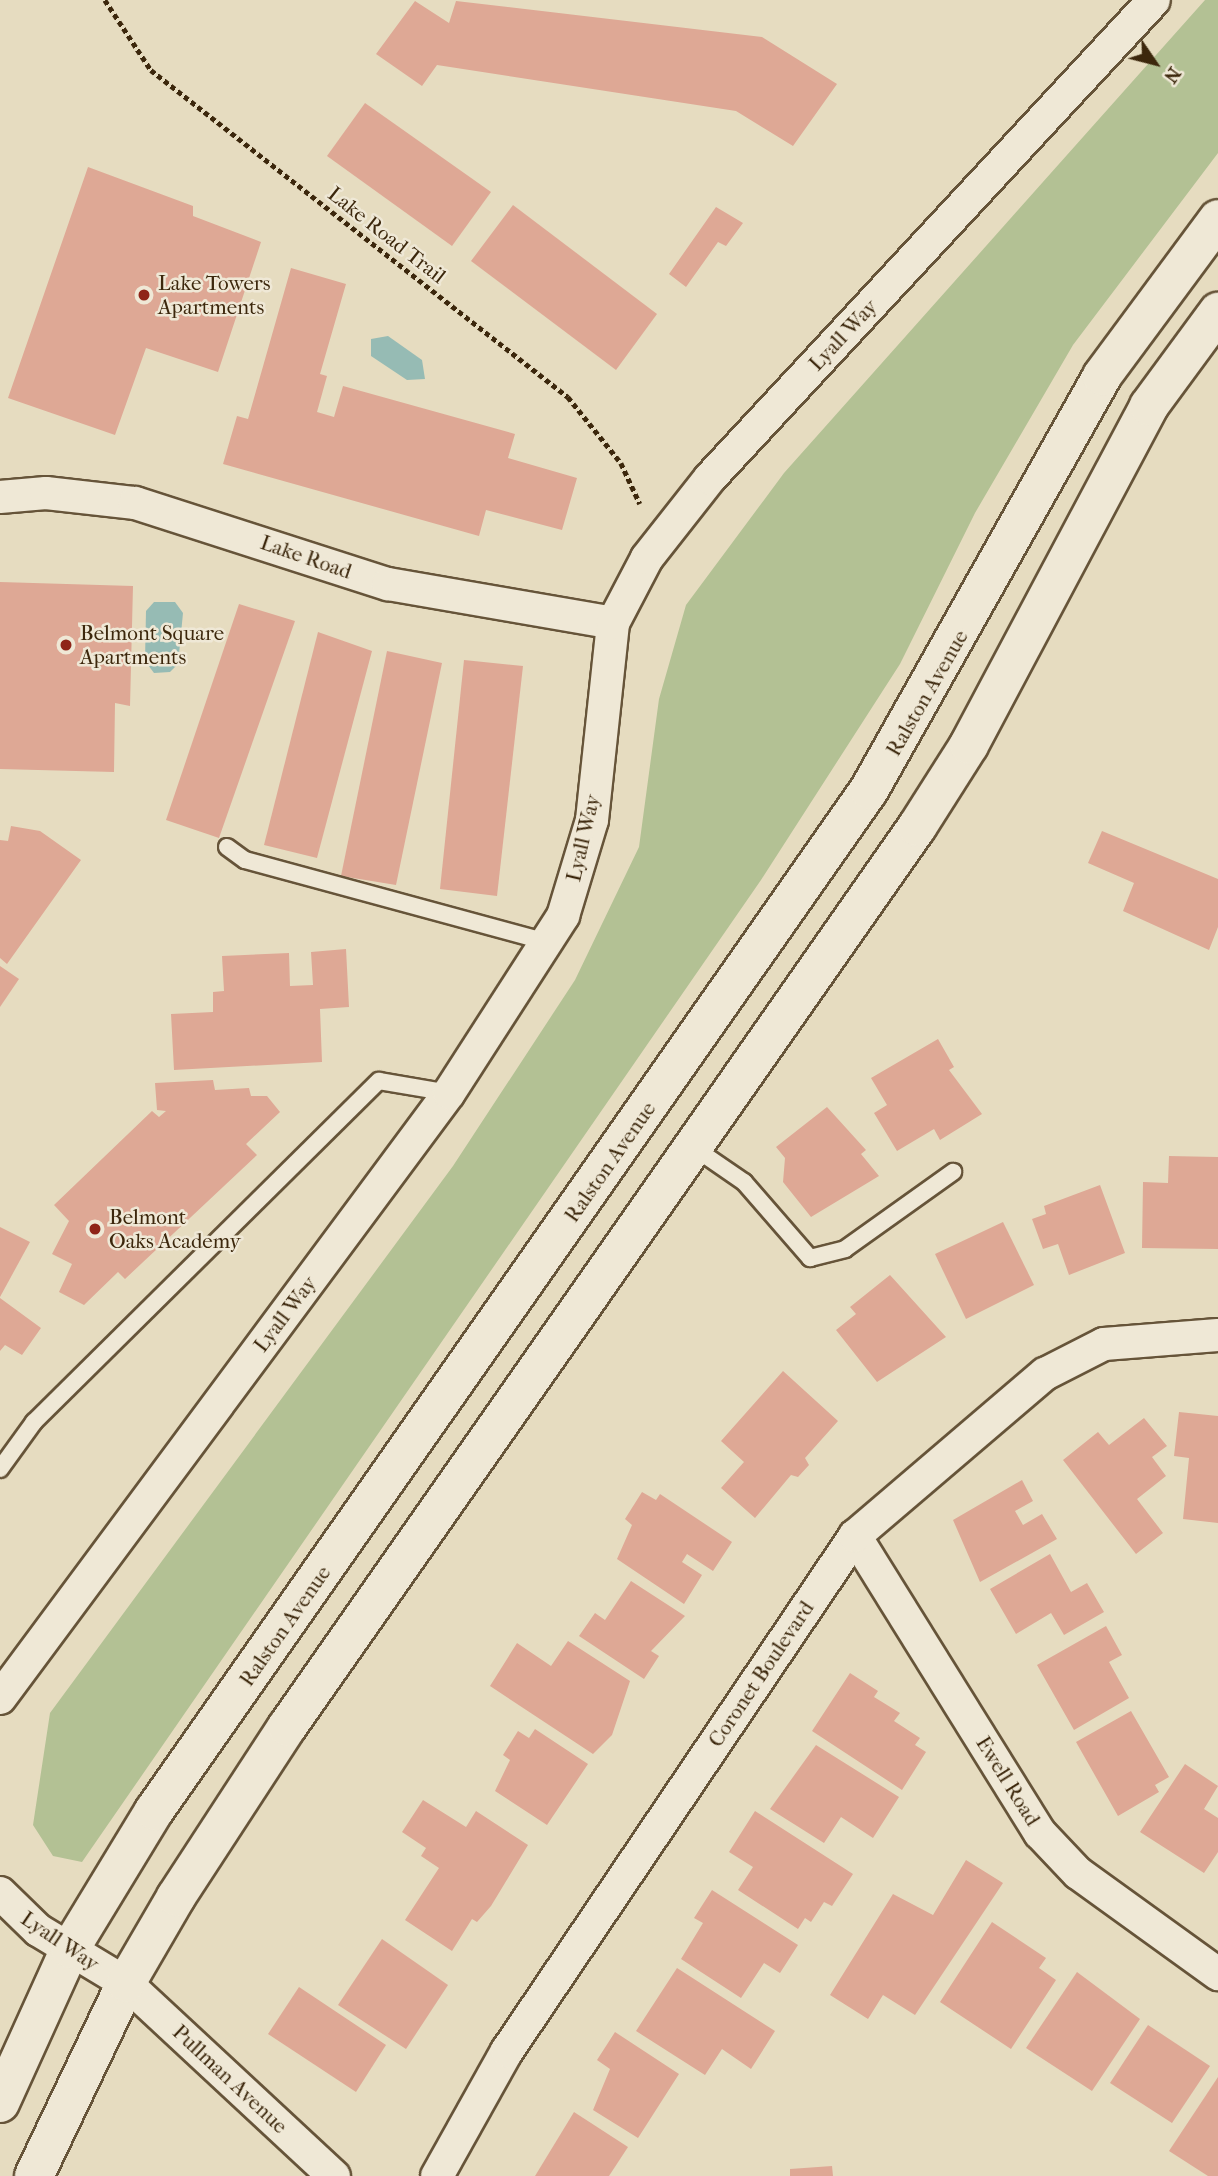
<!DOCTYPE html>
<style>
body{margin:0}
#map{position:relative;width:1218px;height:2176px;overflow:hidden;background:#e6dcc0;font-family:"IM FELL French Canon",serif}
div>[style]{position:absolute}
.green>*{inset:0;background:#b3c194}
.water>*{inset:0;background:#96bbb4}
.building>*{inset:0;background:#dea895}
.path>*{height:4.5px;margin-top:-2.25px;transform-origin:0;background:repeating-linear-gradient(90deg,#3c270c 0 5px,transparent 0 8.5px)}
.roads{filter:drop-shadow(2px 0 #665439) drop-shadow(-2px 0 #665439) drop-shadow(0 2px #665439) drop-shadow(0 -2px #665439)}
.lane>*{height:16px;margin:-8px;padding:0 8px;transform-origin:8px;border-radius:8px;background:#efe8d6}
.street>*{height:32px;margin:-16px;padding:0 16px;transform-origin:16px;border-radius:16px;background:#efe8d6}
.secondary>*{height:38px;margin:-19px;padding:0 19px;transform-origin:19px;border-radius:19px;background:#efe8d6}
.dots>*{width:19px;height:19px;translate:-50% -50%;box-sizing:border-box;border:4px solid #efe8d6;border-radius:50%}
span{translate:-50% -50%;white-space:nowrap;text-align:center;line-height:1.15;-webkit-text-stroke:5px #efe8d6;paint-order:stroke}
.street-label{font-size:21px;color:#3c270c}
.poi-label{font-size:21px;color:#3c270c}
.left{translate:0 -50%;text-align:left}
.north{position:absolute;left:1120px;top:28px;width:70px;height:70px;-webkit-text-stroke:5px #efe8d6;paint-order:stroke;rotate:125deg;font-size:19px;font-weight:700;line-height:28px;text-align:center;color:#3c270c}
.north::after{content:'';display:block;margin:auto;width:24px;height:32px;background:#3c270c;clip-path:polygon(50% 0,100% 100%,50% 72%,0 100%)}
</style>
<div id="map">
<div class="green">
<div style="clip-path:polygon(1205px 0,1218px 0,1218px 153px,1073px 345px,975px 513px,900px 664px,761px 880px,82px 1862px,53px 1856px,33px 1825px,50px 1713px,453px 1166px,575px 980px,639px 847px,659px 699px,686px 605px,784px 473px)"></div>
</div>
<div class="water">
<div style="clip-path:polygon(388px 336px,422px 360px,425px 379px,407px 380px,371px 356px,371px 339px)"></div>
<div style="clip-path:polygon(154px 602px,175px 602px,183px 613px,178px 664px,170px 672px,154px 673px,145px 661px,146px 611px)"></div>
</div>
<div class="building">
<div style="clip-path:polygon(415px 1px,449px 23px,456px 1px,762px 37px,837px 84px,793px 146px,736px 111px,437px 65px,422px 86px,376px 54px)"></div>
<div style="clip-path:polygon(365px 103px,491px 192px,452px 246px,327px 156px)"></div>
<div style="clip-path:polygon(88px 167px,193px 206px,193px 216px,261px 242px,218px 372px,146px 348px,115px 435px,8px 398px)"></div>
<div style="clip-path:polygon(513px 205px,657px 314px,616px 370px,471px 261px)"></div>
<div style="clip-path:polygon(716px 207px,743px 223px,726px 246px,718px 242px,686px 287px,669px 274px)"></div>
<div style="clip-path:polygon(291px 268px,346px 284px,320px 374px,327px 376px,317px 412px,334px 417px,343px 386px,515px 434px,508px 458px,577px 478px,562px 530px,486px 510px,479px 536px,223px 464px,237px 416px,248px 419px)"></div>
<div style="clip-path:polygon(0 582px,133px 586px,130px 706px,115px 703px,114px 772px,0 769px)"></div>
<div style="clip-path:polygon(239px 604px,295px 621px,219px 838px,166px 820px)"></div>
<div style="clip-path:polygon(318px 632px,372px 651px,317px 858px,264px 845px)"></div>
<div style="clip-path:polygon(387px 651px,442px 663px,396px 885px,341px 876px)"></div>
<div style="clip-path:polygon(464px 660px,523px 666px,497px 896px,440px 889px)"></div>
<div style="clip-path:polygon(11px 826px,40px 831px,81px 860px,7px 964px,0 958px,0 840px,8px 841px)"></div>
<div style="clip-path:polygon(1102px 831px,1218px 879px,1218px 927px,1209px 950px,1123px 911px,1134px 883px,1088px 863px)"></div>
<div style="clip-path:polygon(346px 949px,349px 1007px,320px 1009px,322px 1062px,174px 1070px,171px 1014px,213px 1012px,213px 992px,224px 991px,222px 956px,289px 953px,290px 986px,313px 985px,311px 952px)"></div>
<div style="clip-path:polygon(0 966px,19px 979px,0 1007px)"></div>
<div style="clip-path:polygon(938px 1039px,954px 1067px,949px 1070px,982px 1114px,940px 1140px,934px 1129px,897px 1151px,874px 1113px,887px 1105px,871px 1078px)"></div>
<div style="clip-path:polygon(213px 1080px,215px 1090px,249px 1088px,251px 1096px,267px 1096px,280px 1112px,246px 1144px,257px 1155px,125px 1279px,118px 1272px,84px 1305px,59px 1292px,72px 1264px,52px 1254px,69px 1221px,54px 1205px,152px 1111px,159px 1117px,166px 1111px,157px 1110px,155px 1083px)"></div>
<div style="clip-path:polygon(827px 1107px,866px 1150px,861px 1154px,879px 1176px,811px 1217px,783px 1182px,785px 1158px,776px 1147px)"></div>
<div style="clip-path:polygon(1169px 1156px,1218px 1157px,1218px 1249px,1142px 1248px,1143px 1182px,1168px 1183px)"></div>
<div style="clip-path:polygon(1100px 1185px,1125px 1253px,1069px 1275px,1058px 1244px,1043px 1249px,1032px 1219px,1046px 1214px,1044px 1206px)"></div>
<div style="clip-path:polygon(1003px 1222px,1034px 1285px,966px 1319px,935px 1254px)"></div>
<div style="clip-path:polygon(0 1227px,30px 1242px,0 1297px)"></div>
<div style="clip-path:polygon(890px 1275px,946px 1337px,877px 1382px,836px 1330px,856px 1314px,850px 1307px)"></div>
<div style="clip-path:polygon(0 1298px,41px 1328px,22px 1355px,5px 1345px,0 1351px)"></div>
<div style="clip-path:polygon(783px 1371px,838px 1421px,805px 1458px,809px 1465px,798px 1477px,791px 1475px,755px 1518px,721px 1488px,744px 1462px,721px 1441px)"></div>
<div style="clip-path:polygon(1179px 1412px,1218px 1416px,1218px 1523px,1183px 1519px,1189px 1458px,1174px 1456px)"></div>
<div style="clip-path:polygon(1144px 1418px,1167px 1446px,1152px 1457px,1166px 1476px,1137px 1499px,1163px 1533px,1136px 1554px,1063px 1460px,1098px 1432px,1109px 1445px)"></div>
<div style="clip-path:polygon(1022px 1480px,1033px 1501px,1015px 1511px,1023px 1525px,1042px 1514px,1057px 1539px,980px 1582px,953px 1520px)"></div>
<div style="clip-path:polygon(642px 1492px,656px 1500px,660px 1494px,732px 1542px,713px 1571px,687px 1554px,682px 1562px,702px 1575px,684px 1604px,617px 1559px,632px 1525px,625px 1519px)"></div>
<div style="clip-path:polygon(1050px 1554px,1071px 1592px,1087px 1583px,1104px 1612px,1064px 1635px,1051px 1613px,1016px 1634px,990px 1589px)"></div>
<div style="clip-path:polygon(631px 1581px,685px 1616px,651px 1651px,659px 1656px,644px 1679px,579px 1636px,595px 1613px,605px 1620px)"></div>
<div style="clip-path:polygon(1106px 1626px,1122px 1655px,1109px 1662px,1129px 1698px,1074px 1730px,1037px 1665px)"></div>
<div style="clip-path:polygon(568px 1641px,630px 1681px,612px 1735px,593px 1754px,490px 1686px,517px 1643px,551px 1666px)"></div>
<div style="clip-path:polygon(850px 1673px,878px 1691px,874px 1697px,900px 1713px,894px 1721px,920px 1738px,915px 1745px,926px 1752px,902px 1790px,812px 1731px)"></div>
<div style="clip-path:polygon(1131px 1711px,1169px 1777px,1155px 1785px,1159px 1792px,1118px 1816px,1076px 1742px)"></div>
<div style="clip-path:polygon(535px 1729px,588px 1764px,547px 1825px,495px 1791px,510px 1760px,503px 1755px,518px 1731px,529px 1738px)"></div>
<div style="clip-path:polygon(816px 1745px,899px 1797px,873px 1838px,841px 1817px,824px 1843px,770px 1809px)"></div>
<div style="clip-path:polygon(1185px 1764px,1218px 1786px,1204px 1809px,1218px 1818px,1218px 1852px,1204px 1873px,1140px 1832px)"></div>
<div style="clip-path:polygon(423px 1800px,466px 1827px,476px 1811px,528px 1845px,491px 1906px,477px 1922px,472px 1919px,452px 1951px,405px 1920px,439px 1868px,421px 1856px,426px 1848px,402px 1832px)"></div>
<div style="clip-path:polygon(755px 1811px,853px 1874px,832px 1906px,824px 1902px,811px 1922px,805px 1918px,798px 1929px,738px 1890px,753px 1867px,729px 1852px)"></div>
<div style="clip-path:polygon(966px 1860px,1003px 1883px,915px 2015px,883px 1995px,868px 2019px,830px 1995px,893px 1894px,933px 1915px)"></div>
<div style="clip-path:polygon(712px 1890px,798px 1945px,780px 1973px,764px 1963px,741px 1998px,681px 1959px,703px 1923px,694px 1918px)"></div>
<div style="clip-path:polygon(992px 1922px,1046px 1958px,1039px 1968px,1056px 1980px,1011px 2049px,940px 2002px)"></div>
<div style="clip-path:polygon(382px 1939px,448px 1985px,406px 2049px,338px 2005px)"></div>
<div style="clip-path:polygon(677px 1968px,775px 2031px,751px 2069px,722px 2049px,705px 2075px,636px 2031px)"></div>
<div style="clip-path:polygon(1077px 1972px,1140px 2019px,1092px 2091px,1026px 2048px)"></div>
<div style="clip-path:polygon(299px 1987px,386px 2045px,356px 2092px,268px 2034px)"></div>
<div style="clip-path:polygon(1148px 2025px,1210px 2066px,1172px 2123px,1110px 2083px)"></div>
<div style="clip-path:polygon(615px 2032px,679px 2074px,638px 2138px,593px 2110px,610px 2069px,597px 2060px)"></div>
<div style="clip-path:polygon(1218px 2077px,1218px 2176px,1208px 2176px,1169px 2151px)"></div>
<div style="clip-path:polygon(574px 2112px,628px 2147px,609px 2176px,535px 2176px)"></div>
<div style="clip-path:polygon(832px 2166px,833px 2176px,790px 2176px,790px 2169px)"></div>
</div>
<div class="path">
<div style="left:105px;top:0;width:84px;rotate:56.7deg"></div>
<div style="left:151px;top:70px;width:530px;rotate:38.1deg"></div>
<div style="left:568px;top:397px;width:85px;rotate:51.2deg"></div>
<div style="left:621px;top:463px;width:45px;rotate:65.1deg"></div>
</div>
<div class="roads">
<div class="lane">
<div style="left:227px;top:847px;width:22px;rotate:36deg"></div>
<div style="left:245px;top:860px;width:313px;rotate:15.2deg"></div>
<div style="left:693px;top:1147px;width:62px;rotate:34.5deg"></div>
<div style="left:744px;top:1182px;width:101px;rotate:49deg"></div>
<div style="left:810px;top:1258px;width:36px;rotate:-14deg"></div>
<div style="left:845px;top:1249px;width:133px;rotate:-35.5deg"></div>
<div style="left:0;top:1469px;width:58px;rotate:-54.1deg"></div>
<div style="left:34px;top:1422px;width:485px;rotate:-44.7deg"></div>
<div style="left:379px;top:1081px;width:71px;rotate:9.7deg"></div>
</div>
<div class="street">
<div style="left:0;top:497px;width:46px;rotate:-5deg"></div>
<div style="left:46px;top:493px;width:90px;rotate:6.4deg"></div>
<div style="left:135px;top:503px;width:266px;rotate:17.8deg"></div>
<div style="left:388px;top:584px;width:228px;rotate:9.8deg"></div>
<div style="left:855px;top:1536px;width:350px;rotate:58.1deg"></div>
<div style="left:1040px;top:1833px;width:55px;rotate:46.5deg"></div>
<div style="left:1078px;top:1873px;width:173px;rotate:35.8deg"></div>
<div style="left:0;top:1698px;width:753px;rotate:-53.42deg"></div>
<div style="left:449px;top:1093px;width:211px;rotate:-57.2deg"></div>
<div style="left:563px;top:916px;width:100px;rotate:-73.2deg"></div>
<div style="left:592px;top:820px;width:198px;rotate:-83.9deg"></div>
<div style="left:613px;top:623px;width:73px;rotate:-62.4deg"></div>
<div style="left:647px;top:558px;width:102px;rotate:-51.8deg"></div>
<div style="left:710px;top:478px;width:652px;rotate:-47.11deg"></div>
<div style="left:0;top:1893px;width:53px;rotate:44.2deg"></div>
<div style="left:38px;top:1930px;width:103px;rotate:31.1deg"></div>
<div style="left:126px;top:1983px;width:284px;rotate:42.9deg"></div>
<div style="left:437px;top:2176px;width:143px;rotate:-60.8deg"></div>
<div style="left:507px;top:2051px;width:622px;rotate:-55.95deg"></div>
<div style="left:855px;top:1536px;width:250px;rotate:-40.5deg"></div>
<div style="left:1045px;top:1374px;width:66px;rotate:-27deg"></div>
<div style="left:1104px;top:1344px;width:114px;rotate:-4.5deg"></div>
</div>
<div class="secondary">
<div style="left:0;top:2103px;width:169px;rotate:-65.6deg"></div>
<div style="left:70px;top:1949px;width:162px;rotate:-58.7deg"></div>
<div style="left:154px;top:1811px;width:1246px;rotate:-55deg"></div>
<div style="left:869px;top:790px;width:475px;rotate:-60.6deg"></div>
<div style="left:1102px;top:376px;width:195px;rotate:-53.5deg"></div>
<div style="left:34px;top:2176px;width:214px;rotate:-64.5deg"></div>
<div style="left:126px;top:1983px;width:99px;rotate:-59.8deg"></div>
<div style="left:176px;top:1897px;width:203px;rotate:-56.9deg"></div>
<div style="left:287px;top:1727px;width:1099px;rotate:-55.01deg"></div>
<div style="left:917px;top:827px;width:97px;rotate:-57.6deg"></div>
<div style="left:969px;top:745px;width:384px;rotate:-62deg"></div>
<div style="left:1149px;top:406px;width:117px;rotate:-53.7deg"></div>
</div>
</div>
<div class="dots">
<div style="left:144px;top:295px;background:#8f2418"></div>
<div style="left:66px;top:645px;background:#8f2418"></div>
<div style="left:95px;top:1229px;background:#8f2418"></div>
</div>
<div class="street-label">
<span style="left:387px;top:235px;rotate:38deg">Lake Road Trail</span>
<span style="left:843px;top:335px;rotate:-47deg">Lyall Way</span>
<span style="left:306px;top:557px;rotate:19deg">Lake Road</span>
<span style="left:927px;top:693px;rotate:-60deg">Ralston Avenue</span>
<span style="left:583px;top:838px;rotate:-77deg">Lyall Way</span>
<span style="left:610px;top:1162px;rotate:-55deg">Ralston Avenue</span>
<span style="left:285px;top:1314px;rotate:-53deg">Lyall Way</span>
<span style="left:285px;top:1626px;rotate:-55deg">Ralston Avenue</span>
<span style="left:761px;top:1674px;rotate:-56deg">Coronet Boulevard</span>
<span style="left:1008px;top:1781px;rotate:58deg">Ewell Road</span>
<span style="left:60px;top:1941px;rotate:34deg">Lyall Way</span>
<span style="left:230px;top:2079px;rotate:43deg">Pullman Avenue</span>
</div>
<div class="poi-label">
<span class="left" style="left:158px;top:295px">Lake Towers<br>Apartments</span>
<span class="left" style="left:80px;top:645px">Belmont Square<br>Apartments</span>
<span class="left" style="left:109px;top:1229px">Belmont<br>Oaks Academy</span>
</div>
<div class="north">N</div>
</div>
